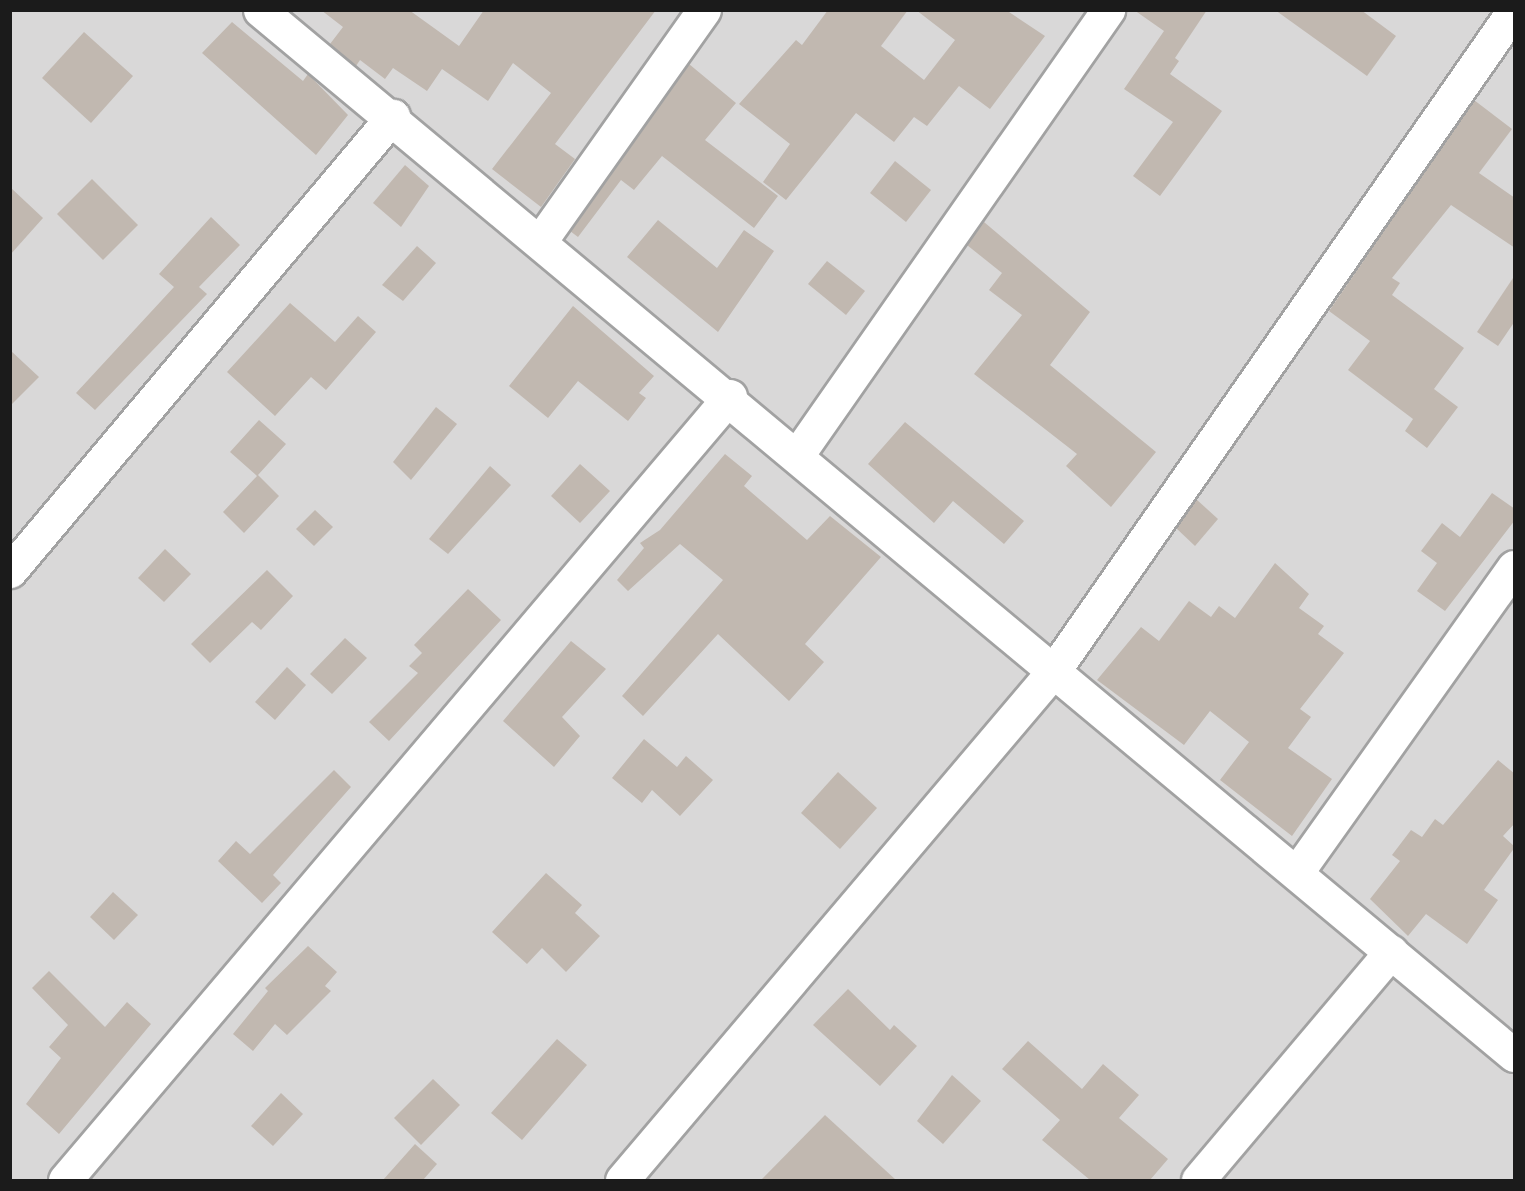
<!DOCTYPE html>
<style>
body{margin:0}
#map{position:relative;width:1525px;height:1191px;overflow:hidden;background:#ede9e0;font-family:"DejaVu Sans",sans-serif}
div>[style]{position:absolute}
.residential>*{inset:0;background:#d9d8d8}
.building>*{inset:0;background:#c1b8b0}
.roads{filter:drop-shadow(2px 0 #a2a2a2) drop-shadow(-2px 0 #a2a2a2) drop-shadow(0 2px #a2a2a2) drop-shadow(0 -2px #a2a2a2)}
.minor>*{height:33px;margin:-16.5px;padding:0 16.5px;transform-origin:16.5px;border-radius:16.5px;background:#fff}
span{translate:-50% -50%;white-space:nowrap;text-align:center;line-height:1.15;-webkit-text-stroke:6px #fff;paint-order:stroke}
.frame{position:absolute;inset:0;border:12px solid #1b1b1b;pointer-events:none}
</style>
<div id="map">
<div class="residential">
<div style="clip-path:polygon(11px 11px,1514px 11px,1514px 1180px,11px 1180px)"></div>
</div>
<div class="building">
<div style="clip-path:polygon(321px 10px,409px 10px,459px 46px,484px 10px,656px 10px,555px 144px,575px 159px,541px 207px,492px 169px,551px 93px,513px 63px,488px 101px,442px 69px,427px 91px,393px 68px,385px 79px,360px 60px,356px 66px,330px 44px,343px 27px)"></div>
<div style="clip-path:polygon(828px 10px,908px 10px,881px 46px,924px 80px,955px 40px,916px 10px,1006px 10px,1045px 36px,990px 109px,959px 86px,927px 126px,914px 117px,894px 142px,856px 113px,786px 200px,763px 182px,790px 144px,739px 104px,796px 40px,802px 45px)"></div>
<div style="clip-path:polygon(1134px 10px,1207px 10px,1175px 58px,1179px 61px,1170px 74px,1222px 111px,1160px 196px,1133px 176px,1173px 122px,1124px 89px,1164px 31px)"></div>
<div style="clip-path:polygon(1275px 10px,1361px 10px,1396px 36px,1367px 76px)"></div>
<div style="clip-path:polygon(232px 22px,303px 81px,308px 74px,348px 115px,316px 155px,202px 53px)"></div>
<div style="clip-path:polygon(84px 32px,133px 76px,91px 123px,42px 78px)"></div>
<div style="clip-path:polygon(689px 64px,736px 103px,705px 140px,778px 196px,754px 228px,662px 156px,634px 190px,621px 180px,578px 237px,570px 231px)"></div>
<div style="clip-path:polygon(1474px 100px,1512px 129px,1479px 173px,1515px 198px,1515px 248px,1451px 205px,1392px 278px,1400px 283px,1392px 295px,1464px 348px,1434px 389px,1458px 407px,1427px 448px,1405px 431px,1413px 419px,1348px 370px,1370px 341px,1329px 311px)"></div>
<div style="clip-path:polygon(895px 161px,931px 190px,906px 222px,870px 193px)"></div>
<div style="clip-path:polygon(405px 165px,429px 186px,401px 227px,373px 203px)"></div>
<div style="clip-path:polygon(92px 179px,138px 225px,103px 260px,57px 214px)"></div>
<div style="clip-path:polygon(10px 187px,43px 218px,10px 255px)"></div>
<div style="clip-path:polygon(211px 217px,240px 245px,199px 287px,207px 294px,95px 410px,76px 393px,174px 287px,159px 274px)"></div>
<div style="clip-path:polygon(658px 220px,717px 268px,744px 230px,774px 251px,718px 332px,627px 257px)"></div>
<div style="clip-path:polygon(984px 222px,1090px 312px,1050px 365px,1156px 452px,1111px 507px,1066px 466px,1077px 454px,974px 374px,1022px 315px,989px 290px,1002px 273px,967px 245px)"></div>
<div style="clip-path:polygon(417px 246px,436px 263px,403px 301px,382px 285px)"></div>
<div style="clip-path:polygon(827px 261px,865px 291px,846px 315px,808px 284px)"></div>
<div style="clip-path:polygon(1515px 275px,1515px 321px,1498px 346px,1477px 332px)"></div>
<div style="clip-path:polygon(290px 303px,335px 342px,358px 316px,376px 332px,326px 390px,311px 377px,275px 416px,227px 372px)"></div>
<div style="clip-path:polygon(573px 306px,654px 376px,639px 393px,646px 398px,628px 421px,578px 381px,548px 418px,509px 386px)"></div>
<div style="clip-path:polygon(10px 350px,39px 377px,10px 406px)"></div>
<div style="clip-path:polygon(436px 407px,457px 424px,411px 480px,393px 462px)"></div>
<div style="clip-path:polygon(259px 420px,286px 444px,258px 475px,279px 496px,244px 533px,223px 512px,257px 476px,230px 452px)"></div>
<div style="clip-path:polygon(905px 422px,1024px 521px,1004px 544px,953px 501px,934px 523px,868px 464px)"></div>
<div style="clip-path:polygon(725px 454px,752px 476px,744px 486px,807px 540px,830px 516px,881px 557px,805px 644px,824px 662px,789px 701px,718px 634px,643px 716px,622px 696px,723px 580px,680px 544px,628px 591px,617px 580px,644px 548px,640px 543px,660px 530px)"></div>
<div style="clip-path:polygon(580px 464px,610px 491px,580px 523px,551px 496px)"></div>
<div style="clip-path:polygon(490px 466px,511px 485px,448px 554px,429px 539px)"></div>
<div style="clip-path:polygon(1492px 493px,1515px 509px,1515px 520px,1445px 611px,1417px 591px,1437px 563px,1421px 551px,1442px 523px,1460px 537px)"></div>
<div style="clip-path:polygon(1196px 499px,1218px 519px,1195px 546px,1176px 528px)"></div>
<div style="clip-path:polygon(315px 510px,333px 527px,314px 546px,296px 529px)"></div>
<div style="clip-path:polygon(165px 549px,191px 574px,164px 602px,138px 578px)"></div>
<div style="clip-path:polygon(1275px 563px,1309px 594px,1299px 608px,1324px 626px,1318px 634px,1344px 653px,1300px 709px,1311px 717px,1288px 748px,1332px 779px,1292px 836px,1220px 780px,1249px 742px,1210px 711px,1184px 745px,1097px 680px,1141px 627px,1159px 641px,1189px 601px,1211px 617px,1219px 606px,1235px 618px)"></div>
<div style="clip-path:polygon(267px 570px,293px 596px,261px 630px,252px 622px,210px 663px,191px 644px)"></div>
<div style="clip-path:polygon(468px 589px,501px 620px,389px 741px,369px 722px,418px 673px,409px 666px,422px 653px,414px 645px)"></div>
<div style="clip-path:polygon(345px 638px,367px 658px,332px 694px,310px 674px)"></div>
<div style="clip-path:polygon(571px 641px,606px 669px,562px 717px,580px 736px,554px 767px,503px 721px)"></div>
<div style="clip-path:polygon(287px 667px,306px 685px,275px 720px,255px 702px)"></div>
<div style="clip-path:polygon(644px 739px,677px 767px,686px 756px,713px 780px,680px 816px,652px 790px,642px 803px,612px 778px)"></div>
<div style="clip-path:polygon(1498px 760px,1515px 774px,1515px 823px,1503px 836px,1515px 847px,1484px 890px,1498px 900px,1467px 944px,1426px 914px,1408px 936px,1370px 899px,1400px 861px,1392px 855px,1411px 830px,1422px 837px,1435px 819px,1443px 825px)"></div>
<div style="clip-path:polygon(334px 770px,351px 787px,273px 875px,281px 883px,262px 903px,218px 861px,236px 841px,250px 854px)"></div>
<div style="clip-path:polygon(838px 772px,877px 808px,840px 849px,801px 813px)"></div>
<div style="clip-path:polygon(546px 873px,582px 905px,575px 913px,600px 936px,566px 972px,542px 948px,527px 964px,492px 932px)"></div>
<div style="clip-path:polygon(113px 892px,138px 915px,114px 940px,90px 917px)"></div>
<div style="clip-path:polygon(308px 946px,337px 972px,325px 986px,331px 991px,287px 1035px,275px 1024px,253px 1051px,233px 1034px,268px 991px,265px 988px)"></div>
<div style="clip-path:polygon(49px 971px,105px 1027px,127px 1002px,151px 1024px,59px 1134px,26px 1104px,61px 1058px,49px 1047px,68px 1025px,32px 988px)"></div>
<div style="clip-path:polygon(848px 989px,890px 1030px,894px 1025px,917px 1046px,880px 1086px,813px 1025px)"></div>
<div style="clip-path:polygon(557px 1039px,587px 1065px,522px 1140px,491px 1113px)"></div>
<div style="clip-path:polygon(1028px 1041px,1082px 1089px,1103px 1064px,1139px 1095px,1119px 1118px,1168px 1159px,1150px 1180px,1090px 1180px,1042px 1140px,1060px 1120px,1002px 1069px)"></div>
<div style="clip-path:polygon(952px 1075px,981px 1101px,943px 1144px,917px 1121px)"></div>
<div style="clip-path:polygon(433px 1079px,460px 1105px,421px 1145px,394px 1118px)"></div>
<div style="clip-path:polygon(281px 1093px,303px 1114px,273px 1146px,251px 1126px)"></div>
<div style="clip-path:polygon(825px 1115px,896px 1180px,761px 1180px)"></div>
<div style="clip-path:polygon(415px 1144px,437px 1164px,423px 1180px,383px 1180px)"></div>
</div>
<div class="roads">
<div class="minor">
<div style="left:260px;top:10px;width:1632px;rotate:39.81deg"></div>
<div style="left:541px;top:240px;width:282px;rotate:-54.7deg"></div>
<div style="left:798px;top:454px;width:542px;rotate:-55.08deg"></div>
<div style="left:10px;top:571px;width:595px;rotate:-49.91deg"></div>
<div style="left:1297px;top:872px;width:374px;rotate:-54.6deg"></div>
<div style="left:65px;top:1180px;width:1028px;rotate:-49.69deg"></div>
<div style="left:622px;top:1180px;width:670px;rotate:-49.72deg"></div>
<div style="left:1055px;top:669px;width:803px;rotate:-55.14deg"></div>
<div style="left:1198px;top:1180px;width:299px;rotate:-49.8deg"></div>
</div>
</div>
<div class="frame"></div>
</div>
